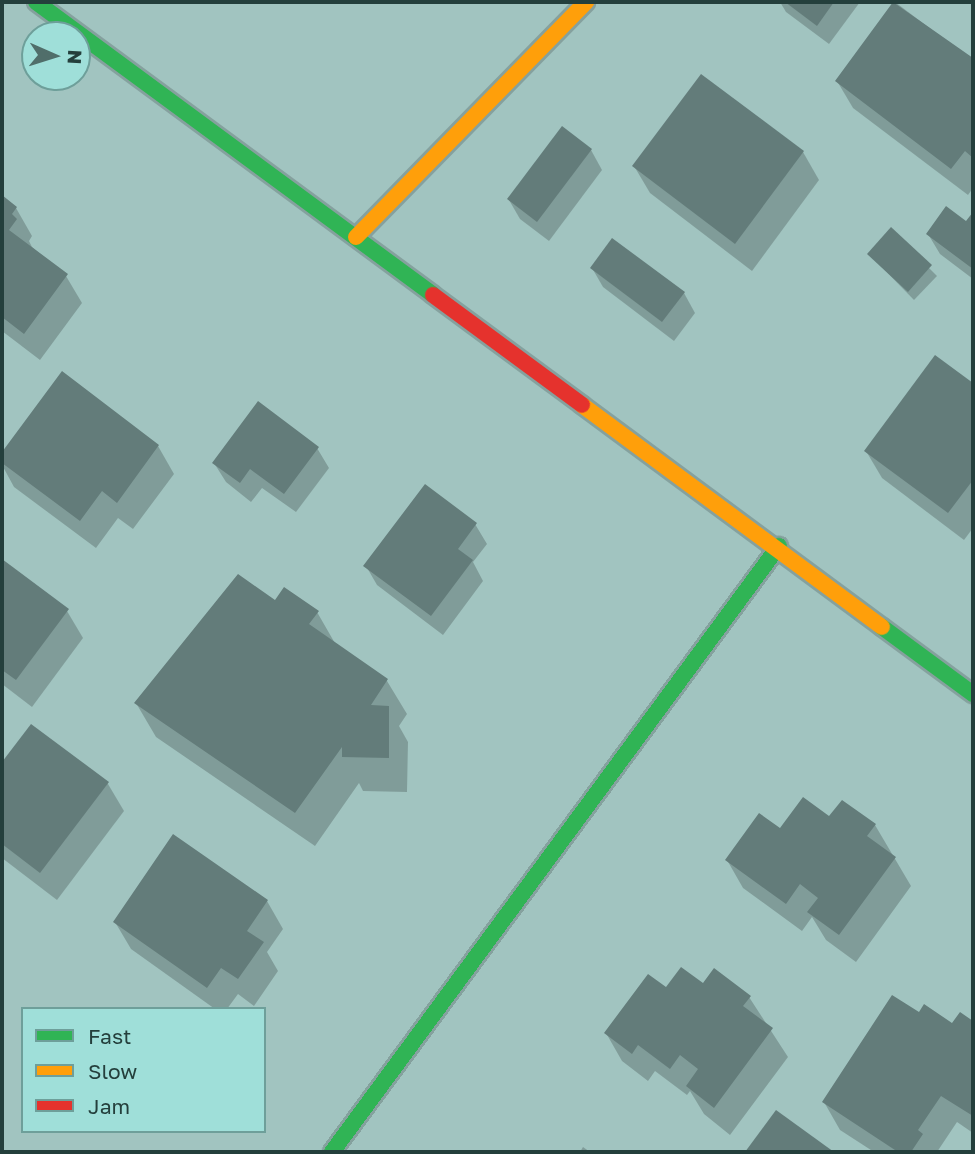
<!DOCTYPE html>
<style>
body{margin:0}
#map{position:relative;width:975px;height:1154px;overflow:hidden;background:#a1c4c0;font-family:"Golos Text",sans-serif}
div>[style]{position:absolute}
.shadow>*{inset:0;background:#0003}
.building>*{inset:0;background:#637c7a}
.roads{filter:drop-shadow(2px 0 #85a19e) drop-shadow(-2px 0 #85a19e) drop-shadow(0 2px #85a19e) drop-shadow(0 -2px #85a19e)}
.fast>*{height:16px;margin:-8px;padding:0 8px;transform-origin:8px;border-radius:8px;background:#30b455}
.slow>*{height:16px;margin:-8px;padding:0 8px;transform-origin:8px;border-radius:8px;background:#ff9f0a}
.jam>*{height:16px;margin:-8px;padding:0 8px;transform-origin:8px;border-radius:8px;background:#e5322d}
span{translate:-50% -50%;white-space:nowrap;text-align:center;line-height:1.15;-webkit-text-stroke:7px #9fdfd9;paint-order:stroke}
.frame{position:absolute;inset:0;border:4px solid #243f3c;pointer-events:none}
.legend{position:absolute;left:21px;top:1007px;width:245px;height:126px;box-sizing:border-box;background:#9fdfd9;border:2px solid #6e9f9a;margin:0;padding:9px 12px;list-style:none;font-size:21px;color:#243f3c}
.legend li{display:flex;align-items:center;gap:14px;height:35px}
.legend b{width:35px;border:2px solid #6e9f9a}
.north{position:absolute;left:21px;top:21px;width:70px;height:70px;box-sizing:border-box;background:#9fdfd9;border:2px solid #6e9f9a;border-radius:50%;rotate:93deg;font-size:19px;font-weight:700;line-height:28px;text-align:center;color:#243f3c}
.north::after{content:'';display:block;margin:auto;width:24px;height:32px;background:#506e6a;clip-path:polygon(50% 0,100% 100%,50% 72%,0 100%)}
</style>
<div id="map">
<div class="shadow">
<div style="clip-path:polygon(780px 2px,860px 2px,829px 44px,786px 12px)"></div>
<div style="clip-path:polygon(895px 2px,973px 61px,973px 188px,968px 195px,853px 108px,837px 81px)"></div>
<div style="clip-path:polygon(591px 150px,602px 170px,549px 241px,520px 219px,509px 200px)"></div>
<div style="clip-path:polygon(803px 152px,819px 180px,752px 271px,650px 193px,634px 166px)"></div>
<div style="clip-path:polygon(2px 197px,16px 208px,32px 236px,29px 241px,32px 247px,66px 276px,82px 303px,40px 360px,2px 331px)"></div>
<div style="clip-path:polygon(973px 215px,973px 279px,940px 254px,928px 234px,967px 224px)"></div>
<div style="clip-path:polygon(891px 230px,937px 276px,914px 300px,869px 254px)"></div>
<div style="clip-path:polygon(592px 268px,684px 293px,695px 313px,674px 341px,603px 287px)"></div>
<div style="clip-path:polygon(936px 357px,973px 385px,973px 528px,964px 540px,882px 478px,866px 451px)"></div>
<div style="clip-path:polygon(62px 374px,158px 446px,174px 474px,133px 529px,118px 518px,96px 548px,14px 487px,2px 465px,2px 455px)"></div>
<div style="clip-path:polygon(317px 448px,329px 468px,296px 512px,262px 488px,251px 502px,226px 482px,214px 463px)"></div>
<div style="clip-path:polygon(475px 524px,487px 544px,473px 562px,483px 581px,443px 635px,377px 585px,366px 566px)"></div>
<div style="clip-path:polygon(2px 561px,67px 611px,83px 638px,32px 707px,2px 684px)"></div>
<div style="clip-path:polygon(276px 603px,317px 612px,336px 645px,387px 681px,407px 714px,399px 726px,408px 742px,407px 792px,363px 791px,359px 783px,315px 846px,156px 737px,136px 703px)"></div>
<div style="clip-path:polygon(31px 726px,108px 784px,124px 811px,57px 900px,2px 858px,2px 765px)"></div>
<div style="clip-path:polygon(830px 819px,875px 825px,911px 886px,856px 962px,826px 940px,812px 917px,802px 931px,743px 888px,727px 860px,781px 831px)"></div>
<div style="clip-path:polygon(267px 901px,283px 929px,267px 952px,278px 971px,254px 1006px,238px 994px,227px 1009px,215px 1009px,131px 949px,115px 922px)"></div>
<div style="clip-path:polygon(704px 985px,749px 997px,788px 1057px,730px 1135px,704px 1114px,690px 1091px,687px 1095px,655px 1071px,648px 1081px,622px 1061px,606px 1033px,667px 990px)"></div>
<div style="clip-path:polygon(919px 1015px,953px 1025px,960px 1015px,973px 1023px,973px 1133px,957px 1122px,937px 1152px,874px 1152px,840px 1130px,824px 1102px)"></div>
<div style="clip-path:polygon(583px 1147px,590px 1152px,580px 1152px)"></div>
</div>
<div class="building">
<div style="clip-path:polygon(785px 2px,834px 2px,817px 26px)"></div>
<div style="clip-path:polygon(893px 2px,973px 58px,973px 158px,965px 151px,951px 169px,835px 81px)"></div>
<div style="clip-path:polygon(701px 74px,804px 151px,735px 244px,632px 166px)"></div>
<div style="clip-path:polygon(562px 126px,592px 149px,537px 222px,507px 199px)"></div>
<div style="clip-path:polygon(2px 195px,17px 207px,12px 214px,17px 219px,9px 230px,68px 274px,24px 334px,2px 317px)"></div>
<div style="clip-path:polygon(946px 206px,966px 221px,973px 212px,973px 269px,926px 234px)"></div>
<div style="clip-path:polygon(891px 227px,932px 265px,908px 292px,867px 254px)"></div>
<div style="clip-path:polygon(612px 238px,685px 292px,662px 322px,590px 268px)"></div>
<div style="clip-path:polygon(935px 355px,973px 383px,973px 480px,948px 513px,864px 451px)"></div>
<div style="clip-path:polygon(62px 371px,159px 445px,117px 503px,102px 491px,80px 521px,2px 463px,2px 452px)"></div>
<div style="clip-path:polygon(258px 401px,319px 447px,284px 494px,250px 469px,240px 483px,212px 463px)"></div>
<div style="clip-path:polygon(425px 484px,477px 523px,458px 549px,473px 560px,431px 616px,363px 566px)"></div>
<div style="clip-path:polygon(2px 559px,69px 609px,16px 680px,2px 670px)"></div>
<div style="clip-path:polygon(238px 574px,275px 600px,284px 587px,319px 611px,309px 624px,388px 679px,371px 705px,389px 706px,389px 758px,342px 757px,342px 747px,295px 813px,134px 703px)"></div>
<div style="clip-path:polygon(31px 724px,109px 782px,40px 873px,2px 844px,2px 762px)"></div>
<div style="clip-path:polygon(803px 797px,829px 816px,842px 800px,876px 824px,867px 836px,896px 857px,839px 935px,807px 912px,818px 898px,800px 884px,786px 904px,725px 860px,759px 813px,780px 828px)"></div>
<div style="clip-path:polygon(173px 834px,268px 900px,247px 931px,264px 942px,238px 979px,221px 968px,207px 988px,113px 922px)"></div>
<div style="clip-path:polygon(681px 967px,703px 983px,714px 968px,751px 996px,743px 1006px,773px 1028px,714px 1108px,686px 1086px,698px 1069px,680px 1055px,670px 1069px,638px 1045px,632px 1054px,604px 1033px,648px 974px,666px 987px)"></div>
<div style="clip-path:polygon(892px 995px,919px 1012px,924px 1004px,952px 1023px,960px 1012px,973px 1021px,973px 1116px,941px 1096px,918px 1130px,923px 1134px,911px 1152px,898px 1152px,822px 1102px)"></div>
<div style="clip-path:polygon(776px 1110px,834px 1152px,745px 1152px)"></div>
</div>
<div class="roads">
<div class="fast">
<div style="left:36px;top:2px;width:493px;rotate:36.4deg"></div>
<div style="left:882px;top:627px;width:113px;rotate:36.4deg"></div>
<div style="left:332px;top:1152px;width:753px;rotate:-53.59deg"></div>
</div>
<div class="slow">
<div style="left:356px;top:237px;width:329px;rotate:-45.6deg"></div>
<div style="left:582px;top:405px;width:373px;rotate:36.5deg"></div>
</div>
<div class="jam">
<div style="left:433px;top:295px;width:185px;rotate:36.4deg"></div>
</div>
</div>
<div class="frame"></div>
<ul class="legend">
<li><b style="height:9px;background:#30b455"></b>Fast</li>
<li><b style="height:9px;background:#ff9f0a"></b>Slow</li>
<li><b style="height:9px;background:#e5322d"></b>Jam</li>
</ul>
<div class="north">N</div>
</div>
